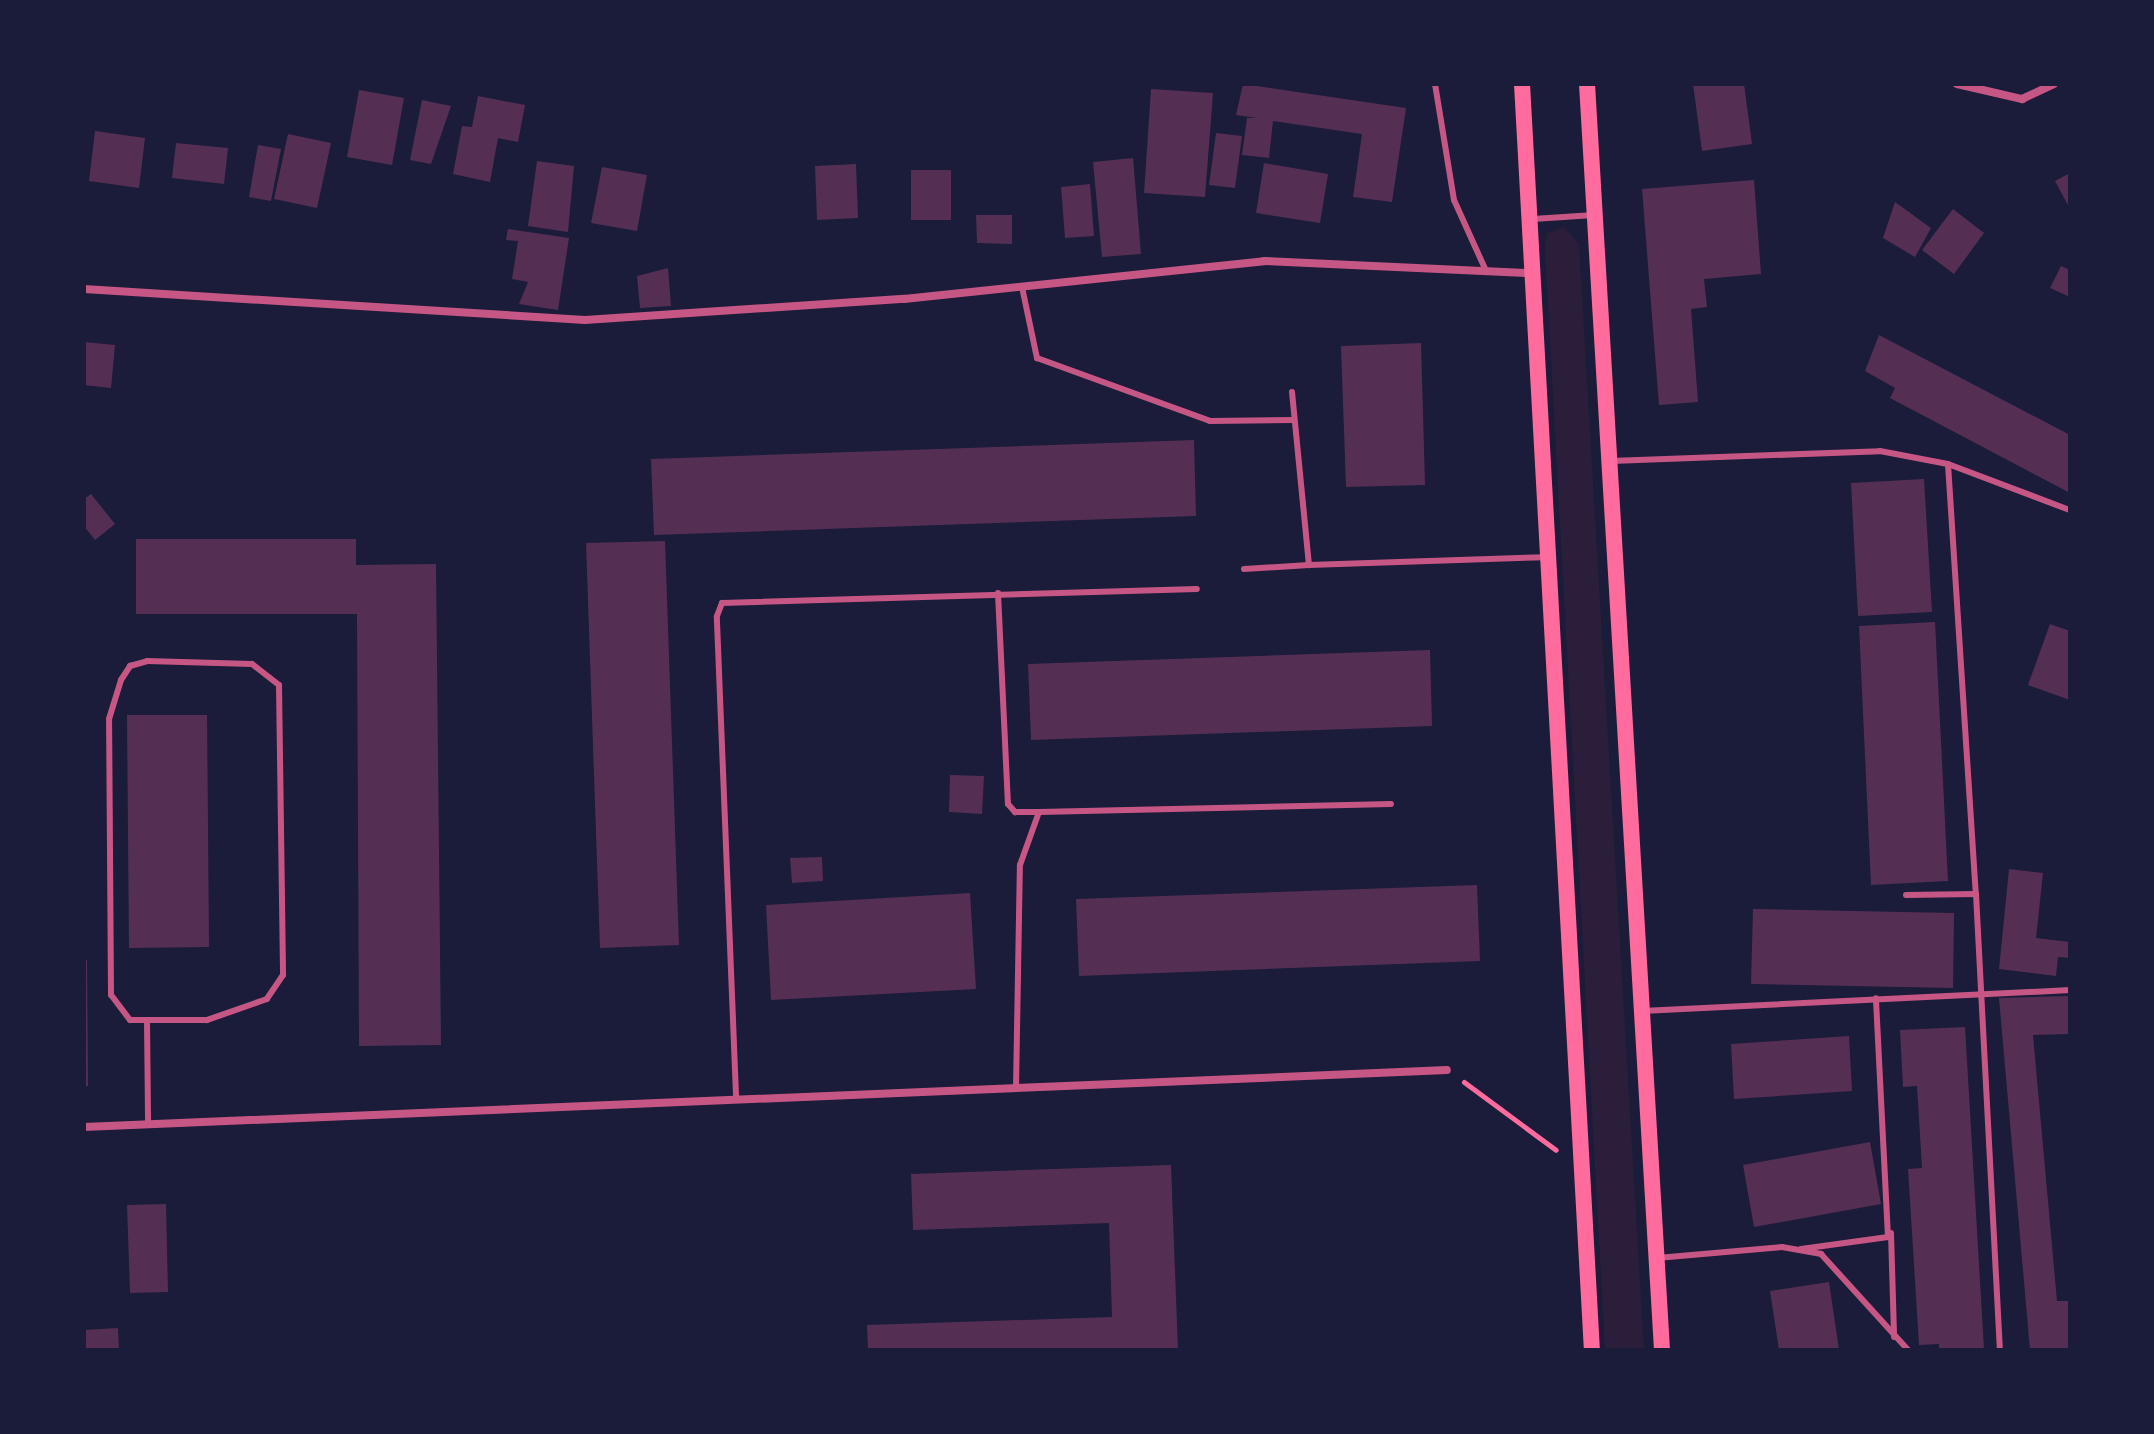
<!DOCTYPE html>
<style>
body{margin:0}
#map{position:relative;width:2154px;height:1434px;overflow:hidden;background:#1b1b3a;font-family:"PT Sans",sans-serif}
div>[style]{position:absolute}
.green>*{inset:0;background:#2a1e3b}
.building>*{inset:0;background:#542f53}
.path>*{height:5px;margin:-2.5px;padding:0 2.5px;transform-origin:2.5px;border-radius:2.5px;background:#ff6b9d}
.service>*{height:6px;margin:-3px;padding:0 3px;transform-origin:3px;border-radius:3px;background:#c65784}
.minor>*{height:8px;margin:-4px;padding:0 4px;transform-origin:4px;border-radius:4px;background:#c65784}
.secondary>*{height:16px;margin:-8px;padding:0 8px;transform-origin:8px;border-radius:8px;background:#ff6b9d}
span{translate:-50% -50%;white-space:nowrap;text-align:center;line-height:1.15;-webkit-text-stroke:6px #1b1b3a;paint-order:stroke}
.frame{position:absolute;inset:0;border:86px solid #1b1b3a;pointer-events:none}
</style>
<div id="map">
<div class="green">
<div style="clip-path:polygon(1564px 227px,1579px 244px,1644px 1350px,1605px 1350px,1545px 249px,1547px 233px)"></div>
</div>
<div class="building">
<div style="clip-path:polygon(1243px 84px,1406px 108px,1392px 202px,1353px 197px,1362px 134px,1273px 121px,1269px 158px,1242px 155px,1247px 118px,1257px 118px,1236px 115px)"></div>
<div style="clip-path:polygon(1693px 84px,1744px 84px,1752px 144px,1702px 151px)"></div>
<div style="clip-path:polygon(1151px 89px,1213px 93px,1205px 197px,1144px 193px)"></div>
<div style="clip-path:polygon(359px 90px,404px 98px,392px 165px,347px 157px)"></div>
<div style="clip-path:polygon(478px 96px,525px 105px,518px 142px,498px 138px,490px 182px,453px 174px,462px 126px,472px 127px)"></div>
<div style="clip-path:polygon(422px 100px,451px 106px,431px 164px,410px 160px)"></div>
<div style="clip-path:polygon(95px 131px,145px 138px,139px 188px,89px 181px)"></div>
<div style="clip-path:polygon(1216px 133px,1242px 136px,1235px 188px,1209px 185px)"></div>
<div style="clip-path:polygon(288px 134px,331px 143px,317px 208px,274px 199px)"></div>
<div style="clip-path:polygon(176px 143px,228px 148px,224px 184px,172px 178px)"></div>
<div style="clip-path:polygon(258px 145px,281px 149px,271px 201px,249px 197px)"></div>
<div style="clip-path:polygon(1133px 158px,1141px 254px,1102px 257px,1093px 162px)"></div>
<div style="clip-path:polygon(537px 161px,574px 166px,568px 232px,528px 226px)"></div>
<div style="clip-path:polygon(1264px 163px,1328px 174px,1320px 223px,1256px 213px)"></div>
<div style="clip-path:polygon(856px 164px,858px 218px,817px 220px,815px 166px)"></div>
<div style="clip-path:polygon(602px 167px,647px 175px,637px 231px,591px 223px)"></div>
<div style="clip-path:polygon(911px 170px,951px 170px,951px 220px,911px 220px)"></div>
<div style="clip-path:polygon(2070px 173px,2070px 209px,2055px 181px)"></div>
<div style="clip-path:polygon(1754px 180px,1761px 274px,1704px 279px,1707px 307px,1691px 309px,1698px 402px,1659px 405px,1642px 189px)"></div>
<div style="clip-path:polygon(1090px 184px,1094px 236px,1065px 238px,1061px 187px)"></div>
<div style="clip-path:polygon(1895px 202px,1931px 228px,1915px 257px,1883px 238px)"></div>
<div style="clip-path:polygon(1953px 209px,1984px 233px,1954px 274px,1922px 250px)"></div>
<div style="clip-path:polygon(976px 215px,1012px 215px,1012px 244px,977px 243px)"></div>
<div style="clip-path:polygon(508px 229px,569px 238px,558px 310px,519px 304px,528px 282px,512px 279px,518px 241px,506px 240px)"></div>
<div style="clip-path:polygon(2061px 266px,2070px 270px,2070px 297px,2050px 288px)"></div>
<div style="clip-path:polygon(668px 268px,671px 306px,640px 308px,637px 276px)"></div>
<div style="clip-path:polygon(1879px 335px,2070px 435px,2070px 493px,1890px 398px,1895px 388px,1865px 371px)"></div>
<div style="clip-path:polygon(84px 342px,115px 345px,111px 388px,84px 385px)"></div>
<div style="clip-path:polygon(1421px 343px,1425px 485px,1346px 487px,1341px 346px)"></div>
<div style="clip-path:polygon(1194px 440px,1196px 516px,654px 535px,651px 459px)"></div>
<div style="clip-path:polygon(1924px 479px,1932px 612px,1858px 616px,1851px 483px)"></div>
<div style="clip-path:polygon(91px 494px,115px 524px,95px 540px,84px 526px,84px 499px)"></div>
<div style="clip-path:polygon(136px 539px,356px 539px,356px 565px,436px 564px,441px 1045px,359px 1046px,357px 614px,136px 614px)"></div>
<div style="clip-path:polygon(665px 541px,679px 945px,600px 948px,586px 543px)"></div>
<div style="clip-path:polygon(1935px 622px,1948px 881px,1871px 885px,1859px 626px)"></div>
<div style="clip-path:polygon(2050px 624px,2070px 631px,2070px 700px,2028px 685px)"></div>
<div style="clip-path:polygon(1430px 650px,1432px 726px,1031px 740px,1028px 664px)"></div>
<div style="clip-path:polygon(127px 715px,207px 715px,209px 947px,129px 948px)"></div>
<div style="clip-path:polygon(950px 775px,984px 776px,982px 814px,949px 812px)"></div>
<div style="clip-path:polygon(822px 857px,823px 881px,792px 883px,790px 858px)"></div>
<div style="clip-path:polygon(2009px 869px,2043px 873px,2036px 938px,2070px 942px,2070px 958px,2058px 957px,2056px 976px,1999px 969px)"></div>
<div style="clip-path:polygon(1477px 885px,1480px 961px,1079px 976px,1076px 899px)"></div>
<div style="clip-path:polygon(970px 893px,976px 989px,771px 1000px,766px 905px)"></div>
<div style="clip-path:polygon(1753px 909px,1954px 913px,1953px 988px,1751px 984px)"></div>
<div style="clip-path:polygon(84px 960px,87px 960px,88px 1086px,84px 1086px)"></div>
<div style="clip-path:polygon(2070px 996px,2070px 1034px,2033px 1035px,2057px 1301px,2070px 1301px,2070px 1350px,2030px 1350px,1999px 998px)"></div>
<div style="clip-path:polygon(1965px 1027px,1984px 1349px,1939px 1350px,1939px 1344px,1919px 1345px,1908px 1169px,1922px 1168px,1917px 1086px,1903px 1087px,1900px 1030px)"></div>
<div style="clip-path:polygon(1849px 1036px,1852px 1091px,1734px 1099px,1731px 1044px)"></div>
<div style="clip-path:polygon(1870px 1142px,1881px 1204px,1754px 1227px,1743px 1165px)"></div>
<div style="clip-path:polygon(1171px 1165px,1178px 1350px,868px 1350px,867px 1325px,1112px 1317px,1109px 1223px,913px 1230px,911px 1174px)"></div>
<div style="clip-path:polygon(166px 1204px,168px 1292px,130px 1293px,127px 1205px)"></div>
<div style="clip-path:polygon(1829px 1282px,1839px 1350px,1779px 1350px,1770px 1291px)"></div>
<div style="clip-path:polygon(118px 1328px,119px 1350px,84px 1350px,84px 1330px)"></div>
</div>
<div class="path">
<div style="left:1464px;top:1082px;width:114px;rotate:36.5deg"></div>
</div>
<div class="service">
<div style="left:1435px;top:84px;width:118px;rotate:80.7deg"></div>
<div style="left:1454px;top:200px;width:78px;rotate:65.7deg"></div>
<div style="left:1533px;top:219px;width:61px;rotate:-3.8deg"></div>
<div style="left:1022px;top:287px;width:73px;rotate:78.1deg"></div>
<div style="left:1037px;top:358px;width:184px;rotate:20deg"></div>
<div style="left:1210px;top:421px;width:84px;rotate:-0.7deg"></div>
<div style="left:1292px;top:392px;width:174px;rotate:84.4deg"></div>
<div style="left:1309px;top:565px;width:236px;rotate:-1.9deg"></div>
<div style="left:1611px;top:461px;width:269px;rotate:-2.1deg"></div>
<div style="left:1880px;top:451px;width:69px;rotate:10.8deg"></div>
<div style="left:1948px;top:464px;width:431px;rotate:86.3deg"></div>
<div style="left:1976px;top:894px;width:70px;rotate:179.2deg"></div>
<div style="left:1948px;top:464px;width:130px;rotate:20.7deg"></div>
<div style="left:1244px;top:569px;width:65px;rotate:-3.5deg"></div>
<div style="left:998px;top:593px;width:211px;rotate:87.3deg"></div>
<div style="left:1008px;top:804px;width:11px;rotate:49deg"></div>
<div style="left:1015px;top:812px;width:24px"></div>
<div style="left:147px;top:661px;width:105px;rotate:1.6deg"></div>
<div style="left:252px;top:664px;width:34px;rotate:38deg"></div>
<div style="left:279px;top:685px;width:290px;rotate:89.2deg"></div>
<div style="left:283px;top:975px;width:29px;rotate:124deg"></div>
<div style="left:267px;top:999px;width:64px;rotate:160.7deg"></div>
<div style="left:207px;top:1020px;width:77px;rotate:180deg"></div>
<div style="left:130px;top:1020px;width:31px;rotate:-127deg"></div>
<div style="left:111px;top:995px;width:276px;rotate:-90.4deg"></div>
<div style="left:109px;top:719px;width:41px;rotate:-72.9deg"></div>
<div style="left:121px;top:680px;width:17px;rotate:-57deg"></div>
<div style="left:130px;top:666px;width:18px;rotate:-16deg"></div>
<div style="left:1976px;top:894px;width:457px;rotate:87deg"></div>
<div style="left:1642px;top:1011px;width:429px;rotate:-2.8deg"></div>
<div style="left:147px;top:1020px;width:104px;rotate:89.4deg"></div>
<div style="left:1016px;top:1088px;width:223px;rotate:-89deg"></div>
<div style="left:1020px;top:865px;width:56px;rotate:-70.3deg"></div>
<div style="left:1039px;top:812px;width:352px;rotate:-1.3deg"></div>
<div style="left:736px;top:1095px;width:479px;rotate:-92.3deg"></div>
<div style="left:717px;top:616px;width:14px;rotate:-69deg"></div>
<div style="left:722px;top:603px;width:475px;rotate:-1.7deg"></div>
<div style="left:1891px;top:1233px;width:104px;rotate:88.3deg"></div>
<div style="left:1801px;top:1249px;width:88px;rotate:-7.9deg"></div>
<div style="left:1888px;top:1237px;width:239px;rotate:-92.9deg"></div>
<div style="left:1657px;top:1258px;width:125px;rotate:-5deg"></div>
<div style="left:1782px;top:1247px;width:40px;rotate:10deg"></div>
<div style="left:1821px;top:1254px;width:130px;rotate:47.8deg"></div>
</div>
<div class="minor">
<div style="left:1957px;top:84px;width:67px;rotate:13deg"></div>
<div style="left:2022px;top:99px;width:35px;rotate:-25deg"></div>
<div style="left:84px;top:289px;width:502px;rotate:3.54deg"></div>
<div style="left:585px;top:320px;width:320px;rotate:-3.8deg"></div>
<div style="left:904px;top:299px;width:362px;rotate:-6deg"></div>
<div style="left:1264px;top:261px;width:269px;rotate:2.6deg"></div>
<div style="left:84px;top:1127px;width:1364px;rotate:-2.39deg"></div>
</div>
<div class="secondary">
<div style="left:1522px;top:84px;width:1268px;rotate:86.84deg"></div>
<div style="left:1587px;top:84px;width:1268px;rotate:86.61deg"></div>
</div>
<div class="frame"></div>
</div>
